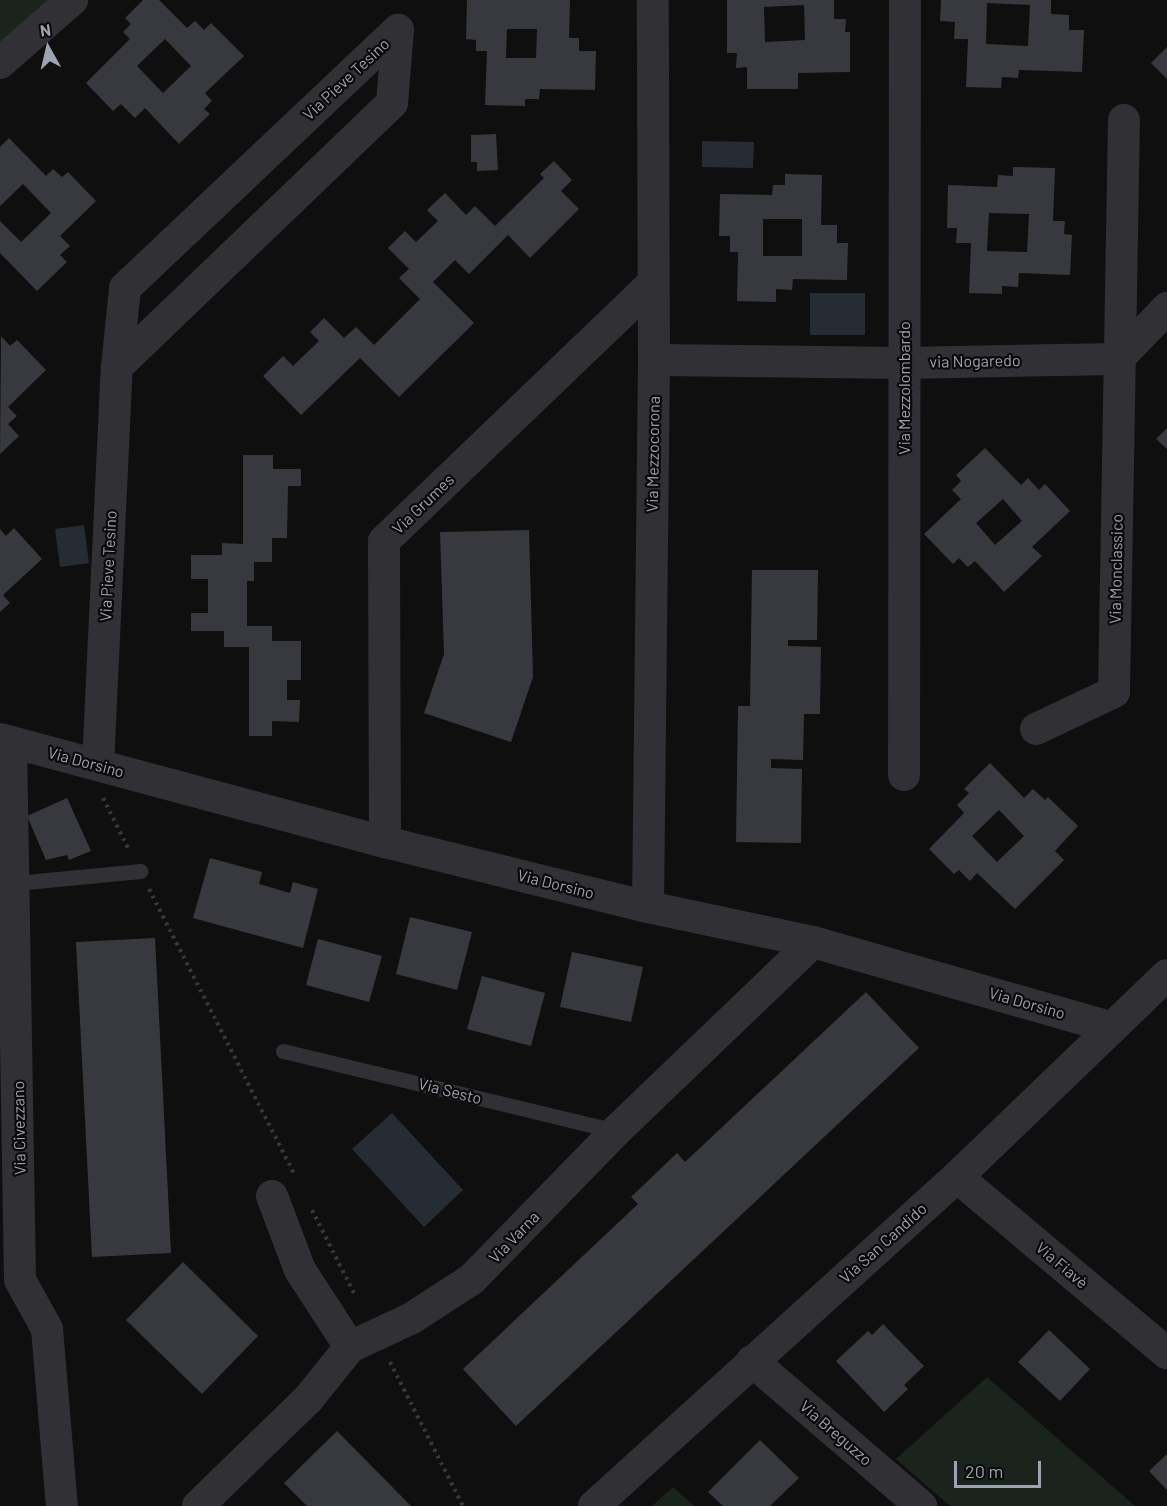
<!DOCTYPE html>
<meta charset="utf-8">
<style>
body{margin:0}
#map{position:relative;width:1167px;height:1506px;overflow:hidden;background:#0f0f10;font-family:Barlow,sans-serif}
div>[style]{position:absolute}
.green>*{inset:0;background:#1b231d}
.water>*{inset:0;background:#252c34}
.building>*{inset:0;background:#38393e}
.path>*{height:4px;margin-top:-2px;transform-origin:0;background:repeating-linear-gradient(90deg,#35373c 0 3px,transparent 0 7.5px)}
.service>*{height:15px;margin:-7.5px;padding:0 7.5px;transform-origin:7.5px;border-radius:7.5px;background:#303035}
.minor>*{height:32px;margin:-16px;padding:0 16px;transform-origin:16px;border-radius:16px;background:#303035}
span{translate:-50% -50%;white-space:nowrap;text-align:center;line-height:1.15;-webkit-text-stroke:4.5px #0a0a0b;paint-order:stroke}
.street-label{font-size:16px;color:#9fa2b2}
.north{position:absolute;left:18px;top:18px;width:60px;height:60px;-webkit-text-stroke:4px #0a0a0b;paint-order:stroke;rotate:352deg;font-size:16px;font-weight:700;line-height:24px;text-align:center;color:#9fa2b2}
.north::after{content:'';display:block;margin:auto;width:21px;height:27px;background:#9fa2b2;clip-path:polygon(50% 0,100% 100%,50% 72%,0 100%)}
.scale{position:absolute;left:954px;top:1461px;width:87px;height:27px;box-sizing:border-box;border:3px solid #9fa2b2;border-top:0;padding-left:8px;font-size:18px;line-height:21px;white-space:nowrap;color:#9fa2b2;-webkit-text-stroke:4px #0a0a0b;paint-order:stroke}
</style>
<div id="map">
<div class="green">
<div style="clip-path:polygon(0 0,55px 0,0 48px)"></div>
<div style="clip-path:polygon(987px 1377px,1135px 1506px,950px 1506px,896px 1459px)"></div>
<div style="clip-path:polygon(673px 1487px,694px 1506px,652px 1506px)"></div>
</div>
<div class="water">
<div style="clip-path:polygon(702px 141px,754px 142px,753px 168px,702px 167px)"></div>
<div style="clip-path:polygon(810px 293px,865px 293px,865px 335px,810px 335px)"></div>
<div style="clip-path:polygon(84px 525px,89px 563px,60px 567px,55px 529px)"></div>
<div style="clip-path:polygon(392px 1113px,463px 1190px,424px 1227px,352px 1149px)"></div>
</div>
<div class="building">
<div style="clip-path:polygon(evenodd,143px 0,159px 0,187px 28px,195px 21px,204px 30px,211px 23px,244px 56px,205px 93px,212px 101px,204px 109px,210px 114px,179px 144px,145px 108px,135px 118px,121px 104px,113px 111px,86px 83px,130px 39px,123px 32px,131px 24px,125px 18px,143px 0,165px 39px,191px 66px,163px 93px,137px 66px,165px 39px)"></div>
<div style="clip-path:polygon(evenodd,467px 0,570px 0,569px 38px,579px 38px,579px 51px,596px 51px,595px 90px,540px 89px,539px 99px,525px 99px,525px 106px,485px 105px,487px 51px,476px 51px,476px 40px,466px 39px,467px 0,507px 29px,537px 29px,536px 58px,506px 58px,507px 29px)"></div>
<div style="clip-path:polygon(evenodd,727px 0,834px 0,834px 19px,846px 19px,845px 32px,850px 32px,850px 72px,798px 73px,798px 89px,747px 89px,747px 67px,736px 68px,737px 53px,727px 53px,727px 0,804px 5px,805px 40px,765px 42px,764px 7px,804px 5px)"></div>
<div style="clip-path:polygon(evenodd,941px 0,1051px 0,1051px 14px,1069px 15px,1069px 30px,1084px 30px,1082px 72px,1019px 70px,1018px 78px,1002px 77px,1001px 88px,966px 87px,968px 39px,954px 39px,955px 22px,940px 21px,941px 0,987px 3px,1030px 5px,1028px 46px,986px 44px,987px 3px)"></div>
<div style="clip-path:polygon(1167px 47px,1167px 79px,1151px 63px)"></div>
<div style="clip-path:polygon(496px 134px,498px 170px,477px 171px,477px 162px,471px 162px,471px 135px)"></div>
<div style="clip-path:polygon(9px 138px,46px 176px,53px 169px,62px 177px,68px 172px,96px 201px,60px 236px,70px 246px,60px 255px,67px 262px,37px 291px,0 253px,0 221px,21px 242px,51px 213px,23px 184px,0 206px,0 147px)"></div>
<div style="clip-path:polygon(554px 161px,572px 180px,561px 191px,579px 209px,530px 258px,508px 235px,469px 274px,455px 260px,433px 282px,474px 323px,399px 397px,360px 358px,301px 415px,263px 376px,283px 356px,293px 366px,319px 341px,310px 332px,324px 318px,344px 338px,356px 327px,374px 345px,420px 299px,399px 278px,409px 269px,388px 248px,405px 231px,416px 242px,438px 221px,427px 210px,445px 193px,466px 215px,475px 206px,495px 226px,544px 178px,540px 174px)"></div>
<div style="clip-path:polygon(evenodd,1013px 167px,1055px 168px,1053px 221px,1065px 221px,1064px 234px,1072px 235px,1070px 275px,1019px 273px,1018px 287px,1002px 286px,1002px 294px,969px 293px,971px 243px,956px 243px,957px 228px,947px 228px,948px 185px,997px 187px,998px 175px,1013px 176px,1013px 167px,989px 213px,1029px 214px,1027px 252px,987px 251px,989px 213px)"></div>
<div style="clip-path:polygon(evenodd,785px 174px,822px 175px,821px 225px,837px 225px,837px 243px,848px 243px,847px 280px,793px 279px,792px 290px,776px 289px,776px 302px,737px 301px,738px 252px,730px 252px,730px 236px,719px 236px,720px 194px,772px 195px,773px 185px,785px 185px,785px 174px,763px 219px,802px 219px,802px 256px,763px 256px,763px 219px)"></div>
<div style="clip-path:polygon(1px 336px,10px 346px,17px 340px,46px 370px,8px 407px,17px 416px,8px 424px,19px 436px,0 454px)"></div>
<div style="clip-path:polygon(1167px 428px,1167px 449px,1156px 439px)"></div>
<div style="clip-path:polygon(evenodd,985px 448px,1021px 485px,1028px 478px,1039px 490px,1045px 484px,1070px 511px,1032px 547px,1042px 556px,1004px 592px,975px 561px,968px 567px,959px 558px,953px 564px,924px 534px,961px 499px,952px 490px,961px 481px,956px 475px,985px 448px,1003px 499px,1022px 521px,995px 545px,976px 523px,1003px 499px)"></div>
<div style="clip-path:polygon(243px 455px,273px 455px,273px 469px,301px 469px,301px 486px,288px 486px,287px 538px,272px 538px,272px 562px,254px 562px,254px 581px,247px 581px,247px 626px,272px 626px,272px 641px,301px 641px,301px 680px,287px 680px,287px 700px,300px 700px,299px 722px,272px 721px,272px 736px,249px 736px,249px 647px,224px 647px,224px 631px,191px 631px,191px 613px,208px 613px,208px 579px,191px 579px,191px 555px,222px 555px,222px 543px,243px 544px)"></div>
<div style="clip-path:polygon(14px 528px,42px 559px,3px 595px,10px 603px,0 612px,0 529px,6px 536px)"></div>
<div style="clip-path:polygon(529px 530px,533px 677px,511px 742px,424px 713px,444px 654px,440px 532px)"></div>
<div style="clip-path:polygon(752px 570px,818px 570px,817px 640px,788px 640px,788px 646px,821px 647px,820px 714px,804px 714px,803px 760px,771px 759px,771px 768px,802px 769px,801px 843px,736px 842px,738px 706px,750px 706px)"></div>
<div style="clip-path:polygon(evenodd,990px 763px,1024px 798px,1033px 789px,1045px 800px,1048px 797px,1078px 826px,1055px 851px,1064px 860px,1015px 909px,977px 873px,970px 881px,959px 870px,954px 874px,929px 849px,964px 813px,957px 805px,969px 793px,964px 789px,990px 763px,999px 810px,1024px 836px,997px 862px,972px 836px,999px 810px)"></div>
<div style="clip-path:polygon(67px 798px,91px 851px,69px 860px,67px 855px,46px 860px,27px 816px)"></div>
<div style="clip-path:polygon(210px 858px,262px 872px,259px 884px,290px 893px,293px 882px,318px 889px,303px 948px,193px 918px)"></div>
<div style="clip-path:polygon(410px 917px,472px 932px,457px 990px,396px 974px)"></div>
<div style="clip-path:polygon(155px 938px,171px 1253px,92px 1257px,76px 942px)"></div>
<div style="clip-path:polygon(318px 939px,382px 956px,369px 1002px,306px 985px)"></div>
<div style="clip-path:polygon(572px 952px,643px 967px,631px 1022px,560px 1007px)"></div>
<div style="clip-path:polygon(482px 976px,545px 993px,531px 1046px,467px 1029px)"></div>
<div style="clip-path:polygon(866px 992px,919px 1048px,516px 1426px,463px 1369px,638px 1204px,631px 1197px,677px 1153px,685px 1162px)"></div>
<div style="clip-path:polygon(183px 1262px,258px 1336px,202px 1394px,126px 1320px)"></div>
<div style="clip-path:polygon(883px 1324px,924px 1366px,904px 1385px,908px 1389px,884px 1412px,836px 1361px,868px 1331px,872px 1335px)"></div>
<div style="clip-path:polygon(1049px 1330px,1090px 1369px,1060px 1401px,1018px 1362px)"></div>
<div style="clip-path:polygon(337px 1431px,411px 1506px,307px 1506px,284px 1483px)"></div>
<div style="clip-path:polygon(760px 1440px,799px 1478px,770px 1506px,723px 1506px,708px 1492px)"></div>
<div style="clip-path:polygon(1167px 1454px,1167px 1490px,1149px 1471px)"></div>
</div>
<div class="path">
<div style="left:103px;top:798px;width:58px;rotate:63.4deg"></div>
<div style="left:149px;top:889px;width:320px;rotate:63deg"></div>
<div style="left:312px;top:1210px;width:97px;rotate:63.2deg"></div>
<div style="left:390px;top:1362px;width:161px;rotate:63.1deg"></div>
</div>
<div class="service">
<div style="left:16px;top:883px;width:125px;rotate:-5.5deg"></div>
<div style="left:283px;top:1051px;width:342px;rotate:13.5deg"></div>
</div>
<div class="minor">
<div style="left:0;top:63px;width:96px;rotate:-41.2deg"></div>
<div style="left:654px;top:360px;width:250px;rotate:0.7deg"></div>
<div style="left:904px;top:363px;width:214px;rotate:-1.1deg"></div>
<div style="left:1118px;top:359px;width:71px;rotate:-46.1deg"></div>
<div style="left:1036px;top:729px;width:86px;rotate:-25.4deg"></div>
<div style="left:1114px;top:692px;width:572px;rotate:-89deg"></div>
<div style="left:0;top:739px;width:399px;rotate:15deg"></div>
<div style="left:385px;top:842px;width:271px;rotate:13.9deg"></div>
<div style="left:648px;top:907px;width:169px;rotate:12deg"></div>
<div style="left:813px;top:942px;width:311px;rotate:16deg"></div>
<div style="left:11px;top:742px;width:538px;rotate:89.04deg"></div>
<div style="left:20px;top:1280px;width:56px;rotate:61.1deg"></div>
<div style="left:47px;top:1329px;width:178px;rotate:85.2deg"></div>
<div style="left:98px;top:765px;width:398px;rotate:-87.3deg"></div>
<div style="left:117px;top:367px;width:79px;rotate:-84.2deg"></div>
<div style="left:125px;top:288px;width:376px;rotate:-43.4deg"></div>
<div style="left:398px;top:30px;width:73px;rotate:94.7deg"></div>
<div style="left:392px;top:103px;width:381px;rotate:136.2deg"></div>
<div style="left:904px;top:775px;width:775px;rotate:-89.93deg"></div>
<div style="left:385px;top:842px;width:301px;rotate:-90.2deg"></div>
<div style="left:384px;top:541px;width:373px;rotate:-43.8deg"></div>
<div style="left:648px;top:907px;width:547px;rotate:-89.37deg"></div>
<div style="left:654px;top:360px;width:360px;rotate:-90.2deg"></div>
<div style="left:957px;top:1177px;width:274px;rotate:40deg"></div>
<div style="left:272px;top:1196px;width:79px;rotate:69.3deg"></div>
<div style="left:300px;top:1270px;width:92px;rotate:57deg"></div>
<div style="left:752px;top:1361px;width:223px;rotate:40.6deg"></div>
<div style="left:198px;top:1506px;width:155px;rotate:-44.2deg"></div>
<div style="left:309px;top:1398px;width:65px;rotate:-51.2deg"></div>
<div style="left:350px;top:1347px;width:68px;rotate:-25.1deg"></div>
<div style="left:412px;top:1318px;width:72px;rotate:-33deg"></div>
<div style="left:472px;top:1279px;width:206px;rotate:-45.8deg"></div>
<div style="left:616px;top:1131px;width:273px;rotate:-43.8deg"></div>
<div style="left:594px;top:1506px;width:490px;rotate:-42.2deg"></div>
<div style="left:957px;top:1177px;width:291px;rotate:-43.9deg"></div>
</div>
<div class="street-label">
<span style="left:346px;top:79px;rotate:-43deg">Via Pieve Tesino</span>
<span style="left:975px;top:361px;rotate:-1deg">via Nogaredo</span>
<span style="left:904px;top:388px;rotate:-90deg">Via Mezzolombardo</span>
<span style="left:653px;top:454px;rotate:-89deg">Via Mezzocorona</span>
<span style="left:423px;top:504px;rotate:-44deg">Via Grumes</span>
<span style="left:108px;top:566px;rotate:-87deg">Via Pieve Tesino</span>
<span style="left:1116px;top:569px;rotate:-89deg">Via Monclassico</span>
<span style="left:86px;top:762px;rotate:15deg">Via Dorsino</span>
<span style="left:556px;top:884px;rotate:14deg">Via Dorsino</span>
<span style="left:1027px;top:1003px;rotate:16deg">Via Dorsino</span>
<span style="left:450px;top:1091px;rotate:14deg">Via Sesto</span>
<span style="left:19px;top:1128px;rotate:-91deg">Via Civezzano</span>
<span style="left:514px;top:1237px;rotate:-46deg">Via Varna</span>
<span style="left:883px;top:1243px;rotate:-42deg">Via San Candido</span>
<span style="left:1062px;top:1265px;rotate:40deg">Via Fiavè</span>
<span style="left:836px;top:1433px;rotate:41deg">Via Breguzzo</span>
</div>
<div class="north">N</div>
<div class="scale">20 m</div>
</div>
